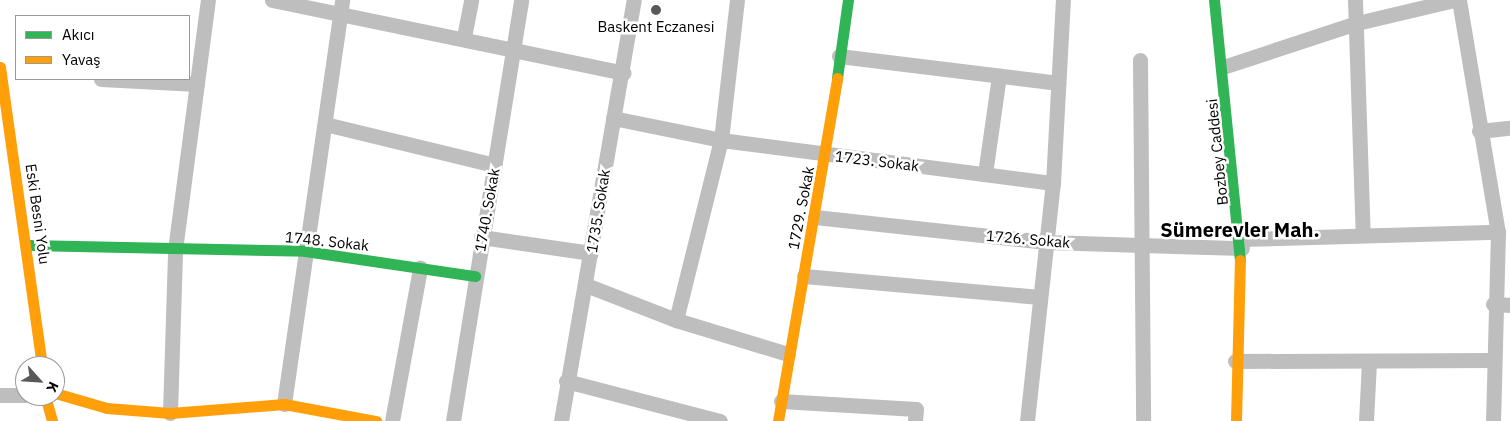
<!DOCTYPE html>
<meta charset="utf-8">
<style>
body{margin:0}
#map{position:relative;width:1510px;height:421px;overflow:hidden;background:#fff;font-family:"IBM Plex Sans",sans-serif}
div>[style]{position:absolute}
.street>*{height:15px;margin:-7.5px;padding:0 7.5px;transform-origin:7.5px;border-radius:7.5px;background:#bebebe}
.fast>*{height:11px;margin:-5.5px;padding:0 5.5px;transform-origin:5.5px;border-radius:5.5px;background:#30b455}
.slow>*{height:11px;margin:-5.5px;padding:0 5.5px;transform-origin:5.5px;border-radius:5.5px;background:#ff9f0a}
.dots>*{width:14px;height:14px;translate:-50% -50%;box-sizing:border-box;border:2px solid #fff;border-radius:50%}
span{translate:-50% -50%;white-space:nowrap;text-align:center;line-height:1.15;-webkit-text-stroke:5px #fff;paint-order:stroke}
.poi-label{font-size:15px;color:#000}
.street-label{font-size:15px;color:#000}
.district-label{font-size:20px;color:#000;font-weight:700}
.legend{position:absolute;left:15px;top:15px;width:175px;height:65px;box-sizing:border-box;background:#fff;border:1px solid #999;margin:0;padding:6px 9px;list-style:none;font-size:15px;color:#000}
.legend li{display:flex;align-items:center;gap:10px;height:25px}
.legend b{width:25px;border:1px solid #999}
.north{position:absolute;left:15px;top:356px;width:50px;height:50px;box-sizing:border-box;background:#fff;border:1px solid #999;border-radius:50%;rotate:116deg;font-size:14px;font-weight:700;line-height:20px;text-align:center;color:#000}
.north::after{content:'';display:block;margin:auto;width:18px;height:22px;background:#595959;clip-path:polygon(50% 0,100% 100%,50% 72%,0 100%)}
</style>
<div id="map">
<div class="street">
<div style="left:272px;top:0;width:359px;rotate:11.7deg"></div>
<div style="left:1355px;top:0;width:235px;rotate:88.1deg"></div>
<div style="left:1459px;top:0;width:235px;rotate:80.5deg"></div>
<div style="left:1498px;top:232px;width:189px;rotate:91.5deg"></div>
<div style="left:464px;top:37px;width:38px;rotate:-79deg"></div>
<div style="left:839px;top:56px;width:221px;rotate:7deg"></div>
<div style="left:1140px;top:60px;width:361px;rotate:89.5deg"></div>
<div style="left:1223px;top:67px;width:141px;rotate:-18.2deg"></div>
<div style="left:1357px;top:23px;width:100px;rotate:-13.3deg"></div>
<div style="left:101px;top:79px;width:96px;rotate:3deg"></div>
<div style="left:613px;top:118px;width:110px;rotate:11.5deg"></div>
<div style="left:721px;top:140px;width:335px;rotate:7.4deg"></div>
<div style="left:325px;top:124px;width:175px;rotate:13.6deg"></div>
<div style="left:1479px;top:131px;width:31px;rotate:-6deg"></div>
<div style="left:985px;top:174px;width:99px;rotate:-81.9deg"></div>
<div style="left:815px;top:217px;width:233px;rotate:6.2deg"></div>
<div style="left:1047px;top:242px;width:195px;rotate:1.8deg"></div>
<div style="left:481px;top:237px;width:111px;rotate:8.3deg"></div>
<div style="left:1241px;top:239px;width:257px;rotate:-1.6deg"></div>
<div style="left:804px;top:276px;width:237px;rotate:5.1deg"></div>
<div style="left:586px;top:285px;width:97px;rotate:21.3deg"></div>
<div style="left:676px;top:320px;width:117px;rotate:16.9deg"></div>
<div style="left:1493px;top:304px;width:17px;rotate:3deg"></div>
<div style="left:676px;top:320px;width:186px;rotate:-76deg"></div>
<div style="left:721px;top:140px;width:141px;rotate:-83.5deg"></div>
<div style="left:1235px;top:361px;width:259px;rotate:-0.2deg"></div>
<div style="left:566px;top:381px;width:159px;rotate:14.6deg"></div>
<div style="left:0;top:395px;width:25px"></div>
<div style="left:781px;top:401px;width:135px;rotate:3.4deg"></div>
<div style="left:916px;top:409px;width:12px;rotate:95deg"></div>
<div style="left:284px;top:404px;width:408px;rotate:-81.8deg"></div>
<div style="left:170px;top:413px;width:163px;rotate:-88.2deg"></div>
<div style="left:175px;top:250px;width:252px;rotate:-82.5deg"></div>
<div style="left:392px;top:421px;width:156px;rotate:-79.6deg"></div>
<div style="left:453px;top:421px;width:426px;rotate:-80.8deg"></div>
<div style="left:561px;top:421px;width:427px;rotate:-80.2deg"></div>
<div style="left:1027px;top:421px;width:239px;rotate:-83.8deg"></div>
<div style="left:1053px;top:183px;width:183px;rotate:-86.9deg"></div>
<div style="left:1366px;top:421px;width:60px;rotate:-87.1deg"></div>
</div>
<div class="fast">
<div style="left:1214px;top:0;width:261px;rotate:84.3deg"></div>
<div style="left:837px;top:78px;width:79px;rotate:-82deg"></div>
<div style="left:28px;top:245px;width:277px;rotate:1.2deg"></div>
<div style="left:305px;top:251px;width:172px;rotate:8.4deg"></div>
</div>
<div class="slow">
<div style="left:0;top:67px;width:302px;rotate:82deg"></div>
<div style="left:55px;top:393px;width:54px;rotate:16.1deg"></div>
<div style="left:107px;top:408px;width:63px;rotate:4.5deg"></div>
<div style="left:170px;top:413px;width:114px;rotate:-4.5deg"></div>
<div style="left:284px;top:404px;width:94px;rotate:10.5deg"></div>
<div style="left:45px;top:396px;width:26px;rotate:74deg"></div>
<div style="left:778px;top:421px;width:348px;rotate:-80.2deg"></div>
<div style="left:1236px;top:421px;width:161px;rotate:-88.6deg"></div>
</div>
<div class="dots">
<div style="left:656px;top:10px;background:#595959"></div>
</div>
<div class="poi-label">
<span style="left:656px;top:27px">Baskent Eczanesi</span>
</div>
<div class="street-label">
<span style="left:1217px;top:152px;rotate:-96deg">Bozbey Caddesi</span>
<span style="left:877px;top:161px;rotate:7deg">1723. Sokak</span>
<span style="left:801px;top:208px;rotate:-79deg">1729. Sokak</span>
<span style="left:487px;top:210px;rotate:-80deg">1740. Sokak</span>
<span style="left:598px;top:211px;rotate:-81deg">1735. Sokak</span>
<span style="left:38px;top:214px;rotate:82deg">Eski Besni Yolu</span>
<span style="left:1028px;top:239px;rotate:5deg">1726. Sokak</span>
<span style="left:327px;top:241px;rotate:6deg">1748. Sokak</span>
</div>
<div class="district-label">
<span style="left:1240px;top:229px">Sümerevler Mah.</span>
</div>
<ul class="legend">
<li><b style="height:6px;background:#30b455"></b>Akıcı</li>
<li><b style="height:6px;background:#ff9f0a"></b>Yavaş</li>
</ul>
<div class="north">K</div>
</div>
